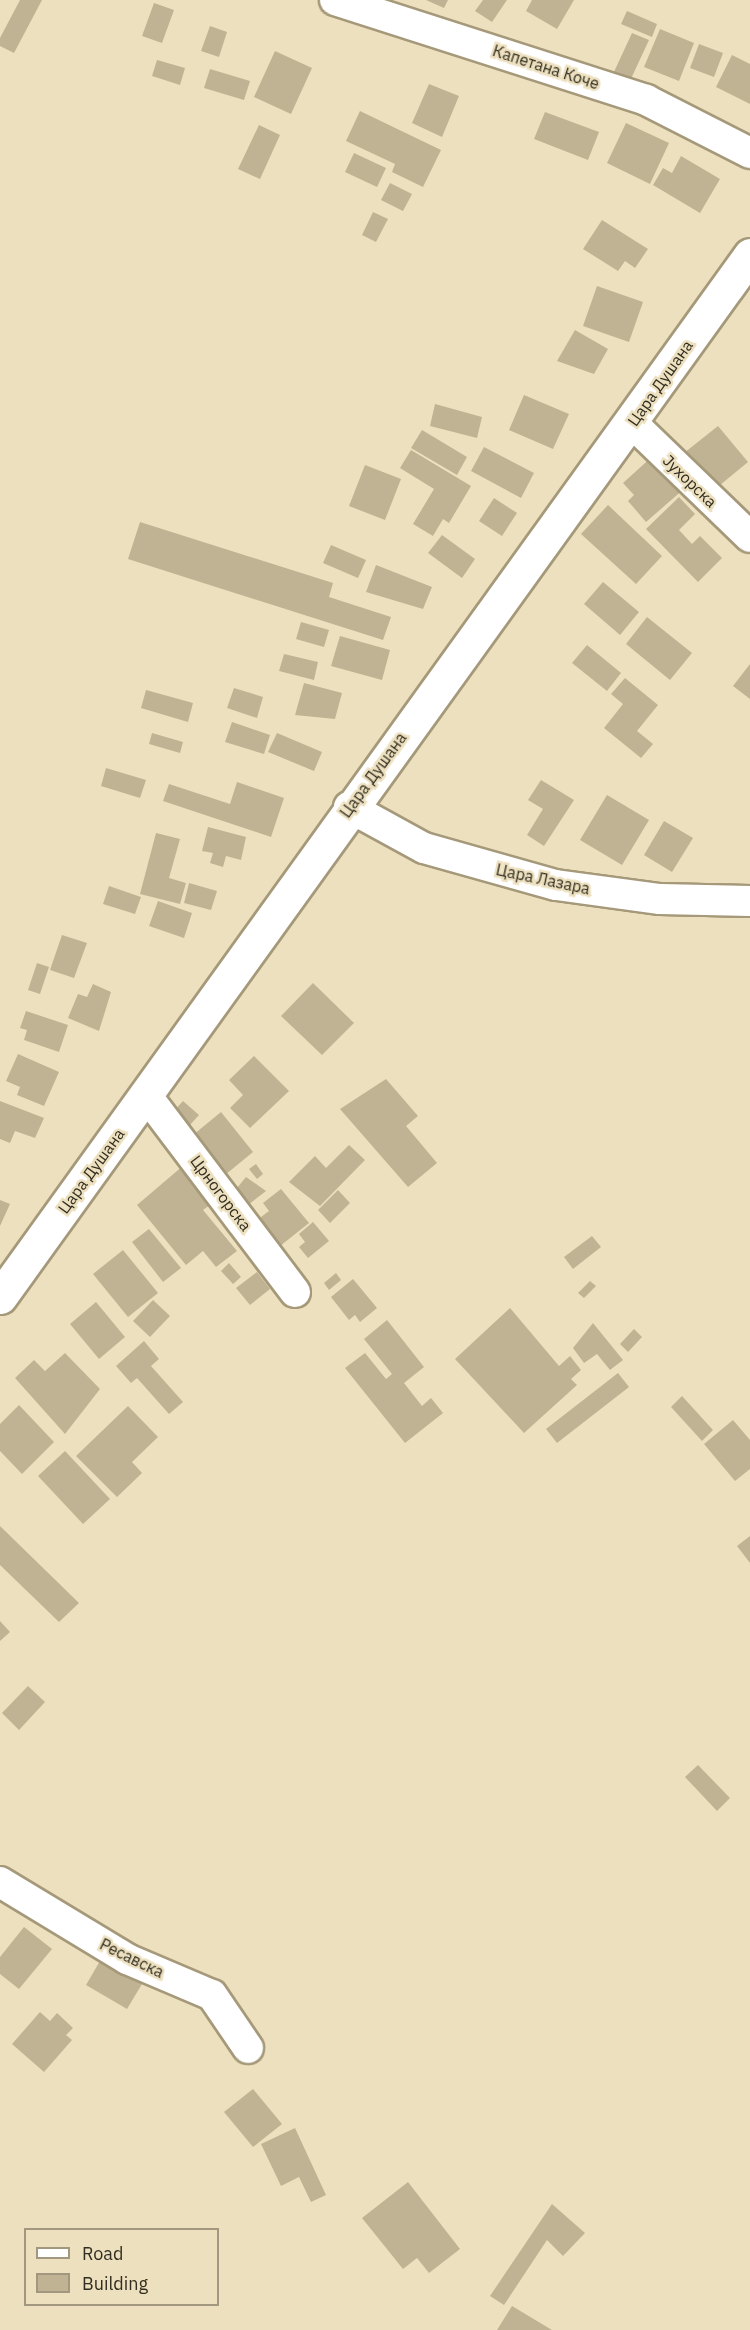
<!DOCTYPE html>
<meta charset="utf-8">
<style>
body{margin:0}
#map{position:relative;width:750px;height:2330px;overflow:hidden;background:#ede0bf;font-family:"IBM Plex Sans",sans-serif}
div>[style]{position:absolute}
.building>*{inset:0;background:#bfb393}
.roads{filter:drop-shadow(2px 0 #a5997a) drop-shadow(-2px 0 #a5997a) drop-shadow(0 2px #a5997a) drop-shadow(0 -2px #a5997a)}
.street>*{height:30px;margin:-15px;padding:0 15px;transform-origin:15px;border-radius:15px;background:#fff}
.secondary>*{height:33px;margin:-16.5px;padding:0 16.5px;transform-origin:16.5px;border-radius:16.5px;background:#fff}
span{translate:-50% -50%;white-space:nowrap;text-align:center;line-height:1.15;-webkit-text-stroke:5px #ede0bf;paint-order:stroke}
.street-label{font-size:16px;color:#312d20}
.legend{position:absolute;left:24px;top:2228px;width:195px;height:78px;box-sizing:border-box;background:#ede0bf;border:2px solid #a2987f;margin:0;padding:8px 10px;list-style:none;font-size:18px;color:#312d20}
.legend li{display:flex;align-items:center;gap:12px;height:30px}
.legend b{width:30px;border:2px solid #a2987f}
</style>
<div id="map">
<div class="building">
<div style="clip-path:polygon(20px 0,42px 0,14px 53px,0 46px,0 38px)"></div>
<div style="clip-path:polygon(426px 0,448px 0,444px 8px)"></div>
<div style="clip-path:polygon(483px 0,507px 0,492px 22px,475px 11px)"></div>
<div style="clip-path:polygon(532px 0,574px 0,557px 29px,526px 11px)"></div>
<div style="clip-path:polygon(154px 3px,174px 10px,162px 43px,142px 36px)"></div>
<div style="clip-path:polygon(627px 11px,657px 24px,652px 37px,621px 24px)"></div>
<div style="clip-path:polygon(210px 26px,227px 32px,219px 57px,201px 51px)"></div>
<div style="clip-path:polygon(660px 29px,694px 43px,679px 81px,644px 67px)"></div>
<div style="clip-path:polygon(632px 33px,649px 40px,630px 81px,613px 74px)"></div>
<div style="clip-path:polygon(699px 44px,723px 53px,714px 77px,690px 68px)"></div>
<div style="clip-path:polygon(275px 51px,312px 68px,291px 114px,254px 97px)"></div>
<div style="clip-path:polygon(732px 55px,750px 64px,750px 104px,716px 87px)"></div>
<div style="clip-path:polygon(157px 60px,185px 68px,180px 85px,152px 76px)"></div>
<div style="clip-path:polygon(210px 69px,250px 81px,244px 100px,204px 88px)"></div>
<div style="clip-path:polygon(429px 84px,459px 96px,442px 137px,412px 123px)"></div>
<div style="clip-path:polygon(360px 111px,441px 150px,423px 187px,392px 172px,395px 164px,346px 141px)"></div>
<div style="clip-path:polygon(545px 112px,599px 132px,588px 160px,534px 139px)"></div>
<div style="clip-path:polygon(626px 123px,669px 143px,650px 184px,607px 163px)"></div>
<div style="clip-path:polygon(259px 125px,280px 135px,260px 179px,238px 169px)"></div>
<div style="clip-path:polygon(354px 153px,386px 168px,377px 187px,345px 172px)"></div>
<div style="clip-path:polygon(681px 156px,720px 179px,700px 213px,653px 185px,663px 168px,672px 173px)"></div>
<div style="clip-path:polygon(390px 183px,412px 194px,403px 211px,381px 200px)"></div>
<div style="clip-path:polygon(373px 212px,388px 219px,376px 242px,362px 235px)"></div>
<div style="clip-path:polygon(602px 220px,648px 249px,635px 268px,625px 261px,618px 271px,583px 249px)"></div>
<div style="clip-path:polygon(597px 286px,643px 302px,629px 342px,583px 326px)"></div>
<div style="clip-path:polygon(575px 330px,608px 349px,594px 374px,557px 361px)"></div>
<div style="clip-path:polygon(524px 395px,569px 414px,553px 449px,509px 430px)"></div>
<div style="clip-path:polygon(435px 404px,482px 417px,477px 438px,430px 426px)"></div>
<div style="clip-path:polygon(718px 426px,748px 462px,714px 490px,684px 453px)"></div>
<div style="clip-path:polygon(422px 430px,467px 457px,457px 475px,411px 448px)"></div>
<div style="clip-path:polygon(484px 447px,534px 473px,521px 498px,471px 471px)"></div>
<div style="clip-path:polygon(411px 450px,471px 486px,449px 523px,443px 519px,433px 536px,413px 524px,434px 489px,400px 468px)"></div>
<div style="clip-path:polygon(655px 454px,685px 488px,646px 522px,628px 501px,634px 495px,623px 483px)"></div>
<div style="clip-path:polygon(365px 465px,401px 479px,385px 520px,349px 506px)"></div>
<div style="clip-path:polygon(679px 497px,695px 514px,679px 530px,692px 544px,700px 536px,722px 558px,698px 582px,646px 529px)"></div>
<div style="clip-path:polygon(494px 498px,517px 513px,502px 536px,479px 521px)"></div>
<div style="clip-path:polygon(608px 505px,662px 556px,636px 584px,581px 534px)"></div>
<div style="clip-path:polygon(140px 522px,333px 583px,329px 597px,391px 617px,383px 640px,128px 559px)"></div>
<div style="clip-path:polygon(442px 535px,475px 559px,462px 578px,428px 553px)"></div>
<div style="clip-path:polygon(331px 545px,366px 560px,358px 578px,323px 563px)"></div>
<div style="clip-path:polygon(376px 565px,432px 587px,423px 609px,366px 592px)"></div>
<div style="clip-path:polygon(603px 582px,639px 612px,620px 635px,584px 604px)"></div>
<div style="clip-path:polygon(647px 617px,692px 653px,670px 680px,626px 644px)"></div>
<div style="clip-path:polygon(301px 622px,329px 630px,324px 647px,296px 639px)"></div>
<div style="clip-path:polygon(340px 636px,390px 650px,382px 680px,331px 666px)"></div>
<div style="clip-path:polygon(587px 645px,621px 673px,607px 691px,572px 663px)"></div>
<div style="clip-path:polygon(284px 654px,318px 662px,314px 680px,279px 671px)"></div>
<div style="clip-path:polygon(750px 664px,750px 699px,733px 686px)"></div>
<div style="clip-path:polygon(625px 678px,658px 705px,637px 731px,653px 744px,641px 758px,604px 728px,623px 704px,611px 694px)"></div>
<div style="clip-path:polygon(304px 683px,342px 693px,335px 719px,295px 715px)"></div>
<div style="clip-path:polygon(234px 688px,263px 697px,257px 718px,227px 708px)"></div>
<div style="clip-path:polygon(146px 690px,193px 703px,188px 722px,141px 708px)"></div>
<div style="clip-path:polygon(232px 722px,270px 735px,264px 754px,225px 742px)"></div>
<div style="clip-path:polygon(152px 733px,183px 742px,180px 753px,149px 744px)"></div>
<div style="clip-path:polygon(277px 733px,322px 752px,314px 771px,268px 752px)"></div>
<div style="clip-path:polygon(106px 768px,146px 780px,140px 798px,101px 786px)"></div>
<div style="clip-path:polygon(541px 780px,574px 800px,544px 846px,527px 835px,543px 809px,528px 800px)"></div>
<div style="clip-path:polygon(237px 782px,284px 798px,271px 837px,163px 801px,169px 784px,230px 804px)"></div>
<div style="clip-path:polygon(607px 795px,649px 820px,622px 865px,580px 840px)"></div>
<div style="clip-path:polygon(664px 821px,693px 838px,672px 872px,644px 855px)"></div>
<div style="clip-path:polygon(208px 827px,246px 837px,241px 860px,226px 856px,223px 867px,210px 863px,213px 853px,202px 851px)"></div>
<div style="clip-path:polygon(156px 833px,180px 839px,169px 878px,186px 883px,180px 904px,140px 894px)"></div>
<div style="clip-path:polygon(189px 883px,217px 891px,211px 910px,184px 903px)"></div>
<div style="clip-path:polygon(109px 886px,141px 897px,135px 914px,103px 904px)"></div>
<div style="clip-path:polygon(158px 901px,192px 913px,184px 938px,149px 926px)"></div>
<div style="clip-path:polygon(62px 935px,87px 943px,74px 978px,50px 970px)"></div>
<div style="clip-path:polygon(37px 963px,49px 967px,40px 994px,28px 990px)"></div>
<div style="clip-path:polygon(313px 983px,354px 1023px,322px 1055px,281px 1016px)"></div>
<div style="clip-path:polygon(93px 984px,111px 992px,99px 1031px,68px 1018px,78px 994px,87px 997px)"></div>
<div style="clip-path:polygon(26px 1011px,68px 1025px,59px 1052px,24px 1040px,27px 1030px,20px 1028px)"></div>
<div style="clip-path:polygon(18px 1054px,59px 1072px,44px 1106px,17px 1095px,20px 1087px,6px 1081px)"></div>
<div style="clip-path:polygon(254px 1056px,289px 1091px,250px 1128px,230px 1108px,243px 1095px,229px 1080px)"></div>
<div style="clip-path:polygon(386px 1079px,418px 1116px,406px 1126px,437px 1163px,408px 1187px,340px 1109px)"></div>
<div style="clip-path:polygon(0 1101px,44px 1118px,35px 1138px,15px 1131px,10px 1143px,0 1139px)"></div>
<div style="clip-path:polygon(183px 1101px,199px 1115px,188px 1127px,173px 1112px)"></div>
<div style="clip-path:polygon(221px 1112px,253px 1152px,225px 1175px,193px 1135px)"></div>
<div style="clip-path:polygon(349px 1145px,365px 1160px,320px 1206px,289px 1182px,315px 1156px,326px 1168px)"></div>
<div style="clip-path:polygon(256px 1164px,263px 1174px,257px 1179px,249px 1169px)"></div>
<div style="clip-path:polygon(184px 1165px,214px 1202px,203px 1210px,237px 1251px,216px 1267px,203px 1251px,186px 1265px,137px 1205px)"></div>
<div style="clip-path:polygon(246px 1177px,266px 1191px,239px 1212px,228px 1199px)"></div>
<div style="clip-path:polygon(281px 1189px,309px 1223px,270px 1254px,257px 1220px,269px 1211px,263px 1203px)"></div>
<div style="clip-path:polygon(338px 1190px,350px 1203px,330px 1223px,318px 1210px)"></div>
<div style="clip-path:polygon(0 1200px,10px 1204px,0 1226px)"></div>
<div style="clip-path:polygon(313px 1222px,329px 1241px,308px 1258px,299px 1247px,305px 1242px,299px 1234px)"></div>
<div style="clip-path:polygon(149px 1229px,181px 1268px,163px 1282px,132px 1242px)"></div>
<div style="clip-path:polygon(592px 1236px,601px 1247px,573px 1269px,564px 1257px)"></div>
<div style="clip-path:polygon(123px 1250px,158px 1293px,128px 1317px,93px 1274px)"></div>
<div style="clip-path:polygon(229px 1263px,241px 1277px,233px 1284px,221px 1271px)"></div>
<div style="clip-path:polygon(257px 1272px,270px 1289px,250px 1305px,236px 1288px)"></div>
<div style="clip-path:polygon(336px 1273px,341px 1280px,329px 1290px,324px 1283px)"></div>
<div style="clip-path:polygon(353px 1279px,377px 1308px,360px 1322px,355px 1315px,349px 1320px,331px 1297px)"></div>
<div style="clip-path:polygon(590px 1281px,596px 1286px,584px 1298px,578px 1293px)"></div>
<div style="clip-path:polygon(153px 1300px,170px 1316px,150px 1337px,133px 1321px)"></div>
<div style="clip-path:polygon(96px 1302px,125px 1337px,99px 1359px,70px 1324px)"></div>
<div style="clip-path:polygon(510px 1308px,559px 1366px,570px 1356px,581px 1370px,571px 1379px,577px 1385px,524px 1433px,455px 1359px)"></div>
<div style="clip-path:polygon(387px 1320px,424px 1367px,404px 1383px,422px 1406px,431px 1398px,443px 1413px,405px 1443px,345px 1368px,365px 1353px,386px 1379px,392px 1374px,364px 1339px)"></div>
<div style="clip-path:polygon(593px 1323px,623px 1360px,610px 1370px,597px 1354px,584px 1363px,573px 1348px)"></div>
<div style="clip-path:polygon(634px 1329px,642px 1337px,628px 1352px,620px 1344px)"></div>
<div style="clip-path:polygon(144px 1341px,159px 1359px,151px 1366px,183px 1402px,169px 1414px,137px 1378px,131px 1383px,116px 1366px)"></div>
<div style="clip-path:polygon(65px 1353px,100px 1389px,65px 1434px,15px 1378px,34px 1360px,45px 1371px)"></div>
<div style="clip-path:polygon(618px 1373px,629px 1387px,557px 1443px,546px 1429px)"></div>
<div style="clip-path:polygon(682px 1396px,713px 1430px,702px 1441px,671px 1407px)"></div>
<div style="clip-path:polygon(19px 1405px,54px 1442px,22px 1474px,0 1451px,0 1424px)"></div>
<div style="clip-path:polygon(128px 1406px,158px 1437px,132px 1462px,142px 1473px,117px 1497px,76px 1456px)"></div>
<div style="clip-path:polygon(733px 1420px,750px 1440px,750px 1469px,735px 1481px,704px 1444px)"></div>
<div style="clip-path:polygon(65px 1451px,110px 1499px,83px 1524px,38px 1476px)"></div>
<div style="clip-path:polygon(0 1526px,79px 1603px,59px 1622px,0 1565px)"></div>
<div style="clip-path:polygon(750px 1536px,750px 1563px,737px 1546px)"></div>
<div style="clip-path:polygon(0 1621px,10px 1632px,0 1641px)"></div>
<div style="clip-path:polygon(28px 1686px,45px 1702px,19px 1730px,2px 1713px)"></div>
<div style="clip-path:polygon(698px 1765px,730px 1798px,717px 1811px,685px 1777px)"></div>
<div style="clip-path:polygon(24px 1927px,52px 1949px,19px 1989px,0 1974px,0 1957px)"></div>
<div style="clip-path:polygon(100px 1961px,145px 1979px,127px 2009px,86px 1985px)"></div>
<div style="clip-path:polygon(40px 2012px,50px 2021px,57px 2013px,73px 2028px,66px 2035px,72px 2040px,44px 2072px,12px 2044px)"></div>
<div style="clip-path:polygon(253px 2089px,282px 2124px,253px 2147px,224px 2112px)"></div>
<div style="clip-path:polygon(295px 2128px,326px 2195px,311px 2202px,299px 2177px,281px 2186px,261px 2144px)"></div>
<div style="clip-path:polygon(408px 2182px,460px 2249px,429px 2273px,417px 2258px,403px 2269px,362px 2218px)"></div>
<div style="clip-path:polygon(552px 2204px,585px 2233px,563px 2256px,547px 2240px,504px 2305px,490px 2296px)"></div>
<div style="clip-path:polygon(512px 2306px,552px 2330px,497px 2330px)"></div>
</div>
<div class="roads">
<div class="street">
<div style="left:335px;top:0;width:327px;rotate:17.8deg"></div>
<div style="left:646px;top:100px;width:117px;rotate:27deg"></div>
<div style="left:632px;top:423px;width:164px;rotate:44deg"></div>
<div style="left:349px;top:807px;width:85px;rotate:28.7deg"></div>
<div style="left:424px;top:848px;width:137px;rotate:15.7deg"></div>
<div style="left:556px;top:885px;width:105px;rotate:7.7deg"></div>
<div style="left:660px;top:899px;width:90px;rotate:1.3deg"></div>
<div style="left:146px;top:1095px;width:247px;rotate:52.9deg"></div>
<div style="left:0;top:1882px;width:149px;rotate:31.2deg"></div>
<div style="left:127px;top:1959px;width:92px;rotate:23deg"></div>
<div style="left:212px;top:1995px;width:64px;rotate:55.8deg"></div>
</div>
<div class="secondary">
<div style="left:0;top:1297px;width:1284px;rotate:-54.25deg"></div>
</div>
</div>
<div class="street-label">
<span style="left:546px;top:67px;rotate:18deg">Капетана Коче</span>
<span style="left:660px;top:383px;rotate:-55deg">Цара Душана</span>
<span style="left:690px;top:481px;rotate:44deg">Јухорска</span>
<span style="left:373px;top:775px;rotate:-54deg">Цара Душана</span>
<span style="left:543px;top:879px;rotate:12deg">Цара Лазара</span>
<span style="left:91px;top:1171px;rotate:-54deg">Цара Душана</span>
<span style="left:221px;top:1193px;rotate:53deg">Црногорска</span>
<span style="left:132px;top:1958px;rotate:26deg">Ресавска</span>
</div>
<ul class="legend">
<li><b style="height:8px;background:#fff"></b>Road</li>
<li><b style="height:16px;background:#bfb393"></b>Building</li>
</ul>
</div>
